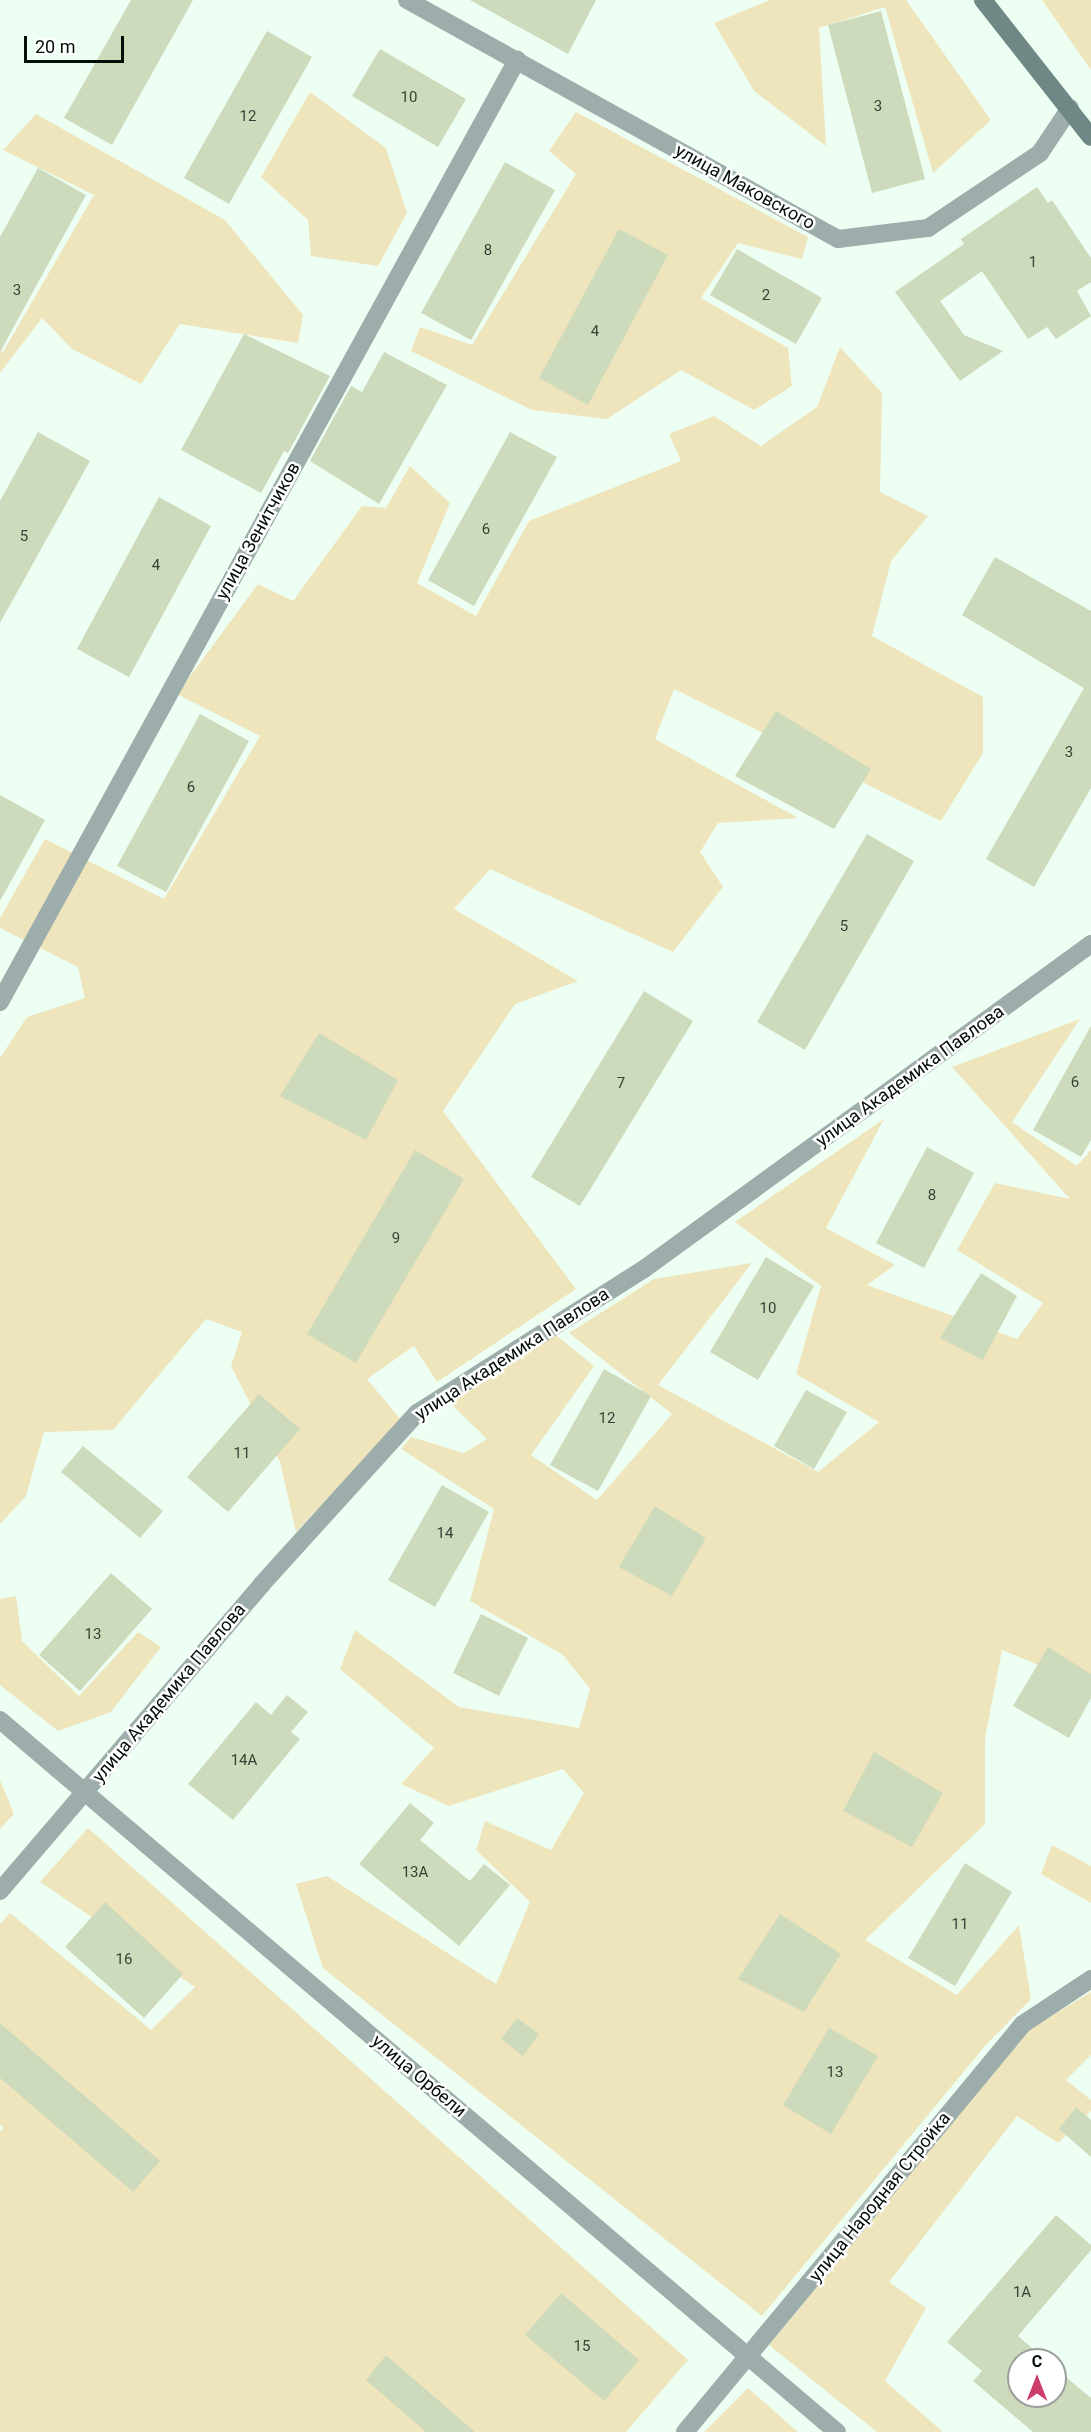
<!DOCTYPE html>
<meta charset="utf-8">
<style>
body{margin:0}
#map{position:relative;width:1091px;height:2432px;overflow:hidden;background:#ecfff2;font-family:Roboto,sans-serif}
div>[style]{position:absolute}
.green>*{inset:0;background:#efe5bc}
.building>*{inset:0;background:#cddabc}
.minor>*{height:18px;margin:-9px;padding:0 9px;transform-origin:9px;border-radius:9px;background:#9cadab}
.secondary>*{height:18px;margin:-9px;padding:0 9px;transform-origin:9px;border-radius:9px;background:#6f8885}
span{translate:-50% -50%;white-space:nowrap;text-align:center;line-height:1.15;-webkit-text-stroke:5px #fff;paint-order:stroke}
.number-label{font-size:15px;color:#364135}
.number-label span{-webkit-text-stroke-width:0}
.street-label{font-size:18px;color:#040e08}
.north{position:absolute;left:1007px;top:2348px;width:60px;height:60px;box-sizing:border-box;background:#fff;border:2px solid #9b9f9c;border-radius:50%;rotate:0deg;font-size:16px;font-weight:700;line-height:24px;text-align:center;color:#040e08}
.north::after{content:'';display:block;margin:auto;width:21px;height:27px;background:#cc3e6a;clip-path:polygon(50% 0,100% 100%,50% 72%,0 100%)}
.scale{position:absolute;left:24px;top:36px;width:100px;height:27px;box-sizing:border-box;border:3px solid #040e08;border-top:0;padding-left:8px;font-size:18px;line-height:21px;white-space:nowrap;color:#040e08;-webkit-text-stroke:4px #fff;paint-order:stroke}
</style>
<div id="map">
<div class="green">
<div style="clip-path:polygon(770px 0,906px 0,991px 120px,933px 173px,885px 7px,819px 28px,826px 146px,754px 91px,714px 23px)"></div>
<div style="clip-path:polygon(1042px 0,1091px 0,1091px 70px)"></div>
<div style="clip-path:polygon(310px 92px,386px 148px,407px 213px,378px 266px,311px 256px,308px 220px,261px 177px)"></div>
<div style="clip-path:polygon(576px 112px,808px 237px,802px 259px,738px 243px,701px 298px,788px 348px,792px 386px,754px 410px,681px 370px,607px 419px,532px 410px,411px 351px,420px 327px,472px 345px,576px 174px,549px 151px)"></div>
<div style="clip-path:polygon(36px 114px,225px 220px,303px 315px,298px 343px,180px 324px,141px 384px,72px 349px,42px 318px,0 373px,0 350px,3px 352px,94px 195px,3px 150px)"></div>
<div style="clip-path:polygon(840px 347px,882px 393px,880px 492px,928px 516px,891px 561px,872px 636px,983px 697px,983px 753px,941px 821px,674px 689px,655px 739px,798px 818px,718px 823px,700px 852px,723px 887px,673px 952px,490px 869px,454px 909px,578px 981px,515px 1004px,443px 1111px,576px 1289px,437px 1382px,414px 1346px,367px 1379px,401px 1420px,296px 1532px,280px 1462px,231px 1366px,242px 1332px,206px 1319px,113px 1430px,44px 1432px,26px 1496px,0 1524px,0 1058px,27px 1017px,85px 998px,78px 967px,0 928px,0 918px,45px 839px,164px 899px,260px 736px,177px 694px,258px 584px,293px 601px,362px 506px,386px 508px,410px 466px,450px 503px,417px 583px,476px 616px,529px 521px,681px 461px,669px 434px,714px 416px,761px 446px,817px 407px)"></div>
<div style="clip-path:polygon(1080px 1019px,1012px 1122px,1077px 1166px,1091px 1150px,1091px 1686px,1002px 1650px,985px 1738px,985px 1824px,865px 1940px,957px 1995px,1019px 1925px,1031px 1999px,985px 2046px,762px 2316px,323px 1968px,296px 1884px,327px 1876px,496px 1984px,530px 1902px,476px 1850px,485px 1821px,551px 1850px,584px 1793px,563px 1769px,449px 1806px,401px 1784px,434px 1748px,340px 1669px,355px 1630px,459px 1707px,579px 1728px,590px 1689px,563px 1655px,470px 1601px,494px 1509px,401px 1449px,411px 1437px,464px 1453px,487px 1439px,448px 1401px,556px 1335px,594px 1366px,531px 1455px,597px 1500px,672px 1414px,569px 1333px,654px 1279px,752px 1263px,658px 1385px,818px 1472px,879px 1422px,796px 1374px,821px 1286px,735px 1222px,884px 1119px,826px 1228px,895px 1265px,867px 1285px,1017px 1339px,1043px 1303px,957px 1250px,995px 1183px,1070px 1199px,952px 1067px)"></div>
<div style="clip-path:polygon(16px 1596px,22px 1641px,79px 1696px,138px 1632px,161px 1647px,111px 1712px,58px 1731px,0 1685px,0 1599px)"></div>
<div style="clip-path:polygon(0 1780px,14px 1814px,0 1829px)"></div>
<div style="clip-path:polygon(88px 1828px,688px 2360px,626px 2432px,0 2432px,0 2132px,3px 2128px,0 2124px,0 1924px,10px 1913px,151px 2030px,195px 1987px,40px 1882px)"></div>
<div style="clip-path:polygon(1052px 1845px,1091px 1866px,1091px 1903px,1041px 1874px)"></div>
<div style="clip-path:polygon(1091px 1992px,1091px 2055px,1066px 2080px,1091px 2100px,1091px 2111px,1058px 2143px,1017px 2116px,889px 2282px,926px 2308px,885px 2381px,943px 2432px,877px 2432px,769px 2345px,1030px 2029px)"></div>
<div style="clip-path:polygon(748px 2388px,798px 2432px,704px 2432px)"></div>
</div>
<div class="building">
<div style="clip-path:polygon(131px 0,193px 0,112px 145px,64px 118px)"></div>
<div style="clip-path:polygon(470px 0,596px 0,568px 54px)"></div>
<div style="clip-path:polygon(881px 11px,925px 179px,872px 193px,828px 25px)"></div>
<div style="clip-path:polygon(267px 31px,312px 57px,229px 204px,184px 178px)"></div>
<div style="clip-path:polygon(380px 49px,466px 99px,438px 147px,352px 96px)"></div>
<div style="clip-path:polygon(505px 162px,555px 190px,471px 340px,421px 313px)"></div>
<div style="clip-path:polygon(38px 168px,86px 195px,0 352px,0 237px)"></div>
<div style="clip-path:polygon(1037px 187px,1048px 203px,1052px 200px,1091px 258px,1091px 282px,1077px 291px,1091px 316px,1056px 339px,1047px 327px,1028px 339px,982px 271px,940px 301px,964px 335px,1003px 351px,960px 381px,895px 292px,964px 244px,961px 239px)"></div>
<div style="clip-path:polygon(619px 229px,668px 255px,588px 405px,539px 378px)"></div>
<div style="clip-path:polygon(737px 249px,822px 298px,796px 344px,710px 295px)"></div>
<div style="clip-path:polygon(244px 334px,330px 376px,288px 453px,284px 451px,261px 493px,181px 450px)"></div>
<div style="clip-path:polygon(384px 352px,447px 385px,379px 504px,310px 461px,351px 386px,362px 392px)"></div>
<div style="clip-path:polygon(38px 432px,90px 461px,0 623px,0 501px)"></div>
<div style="clip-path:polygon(510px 432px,557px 457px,474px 606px,428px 580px)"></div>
<div style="clip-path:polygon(159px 497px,211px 526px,129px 677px,77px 649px)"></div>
<div style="clip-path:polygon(995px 557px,1091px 611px,1091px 788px,1034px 887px,986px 859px,1084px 688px,962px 615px)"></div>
<div style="clip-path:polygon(776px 711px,871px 769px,834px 829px,735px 776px)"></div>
<div style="clip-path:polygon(200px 714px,249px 741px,166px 892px,117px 866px)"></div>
<div style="clip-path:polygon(0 795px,45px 820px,0 901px)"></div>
<div style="clip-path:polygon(867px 834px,914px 861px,805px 1050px,757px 1022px)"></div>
<div style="clip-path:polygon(644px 991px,693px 1021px,580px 1206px,531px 1177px)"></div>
<div style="clip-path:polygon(1091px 1026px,1091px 1140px,1081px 1157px,1033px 1130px)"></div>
<div style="clip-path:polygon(319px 1033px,398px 1080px,366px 1140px,280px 1096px)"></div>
<div style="clip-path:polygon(927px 1147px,974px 1173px,924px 1268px,876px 1243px)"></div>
<div style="clip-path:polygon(415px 1150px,464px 1179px,356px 1363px,307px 1334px)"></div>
<div style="clip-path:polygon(766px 1257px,814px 1286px,758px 1380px,710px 1352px)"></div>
<div style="clip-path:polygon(981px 1273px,1017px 1296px,983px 1360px,940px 1338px)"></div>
<div style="clip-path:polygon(604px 1369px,651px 1396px,598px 1491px,550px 1465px)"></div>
<div style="clip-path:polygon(806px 1390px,847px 1412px,814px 1469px,774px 1446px)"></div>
<div style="clip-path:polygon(259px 1394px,300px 1429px,228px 1512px,187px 1477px)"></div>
<div style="clip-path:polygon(83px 1446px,163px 1511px,140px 1538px,61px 1472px)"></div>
<div style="clip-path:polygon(442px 1485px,489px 1512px,435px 1607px,388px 1580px)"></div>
<div style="clip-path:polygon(655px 1506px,706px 1538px,672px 1596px,619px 1567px)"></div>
<div style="clip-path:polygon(111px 1573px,152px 1609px,80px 1691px,39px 1655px)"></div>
<div style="clip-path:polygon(481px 1614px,528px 1638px,499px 1696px,453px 1673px)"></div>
<div style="clip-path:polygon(1048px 1647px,1091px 1674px,1091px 1698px,1069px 1738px,1013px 1706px)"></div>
<div style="clip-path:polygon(287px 1695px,308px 1712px,291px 1732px,300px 1739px,233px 1820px,188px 1784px,256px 1702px,271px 1715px)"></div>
<div style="clip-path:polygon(874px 1752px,943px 1793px,912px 1847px,843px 1811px)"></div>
<div style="clip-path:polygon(410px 1803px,434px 1823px,420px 1840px,470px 1881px,484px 1864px,510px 1885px,459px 1946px,359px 1864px)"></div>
<div style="clip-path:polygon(965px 1863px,1012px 1892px,955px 1986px,908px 1958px)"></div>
<div style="clip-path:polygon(105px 1902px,183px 1974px,144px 2018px,65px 1947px)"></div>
<div style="clip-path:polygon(780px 1914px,841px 1954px,804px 2012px,738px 1979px)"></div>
<div style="clip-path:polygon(517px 2018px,539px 2034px,523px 2056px,501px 2039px)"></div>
<div style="clip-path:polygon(0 2023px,160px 2161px,133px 2192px,0 2078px)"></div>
<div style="clip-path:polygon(829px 2028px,878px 2056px,831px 2134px,783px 2105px)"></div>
<div style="clip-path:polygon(1076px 2107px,1091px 2120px,1091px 2157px,1059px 2129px)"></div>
<div style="clip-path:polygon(1056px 2215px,1091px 2245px,1091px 2250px,1018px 2336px,1046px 2360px,1019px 2360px,1019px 2396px,1055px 2396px,1055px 2368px,1091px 2398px,1091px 2432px,1033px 2432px,973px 2381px,982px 2371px,947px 2342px)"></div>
<div style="clip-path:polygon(561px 2293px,639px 2360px,604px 2401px,525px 2335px)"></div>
<div style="clip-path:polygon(386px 2355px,475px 2432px,426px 2432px,366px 2380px)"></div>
</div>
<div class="minor">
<div style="left:407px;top:0;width:493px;rotate:29deg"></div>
<div style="left:838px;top:239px;width:91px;rotate:-7deg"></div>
<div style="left:928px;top:228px;width:135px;rotate:-33.8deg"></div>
<div style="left:1040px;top:153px;width:54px;rotate:-56.3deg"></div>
<div style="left:0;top:1002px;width:1075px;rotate:-61.24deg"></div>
<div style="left:0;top:1720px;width:1099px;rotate:40.39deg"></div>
<div style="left:0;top:1891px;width:404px;rotate:-49.5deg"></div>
<div style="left:262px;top:1584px;width:231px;rotate:-47.8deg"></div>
<div style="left:417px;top:1413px;width:269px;rotate:-32.4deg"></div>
<div style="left:644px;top:1269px;width:553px;rotate:-36.02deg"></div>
<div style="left:685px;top:2432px;width:530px;rotate:-50.36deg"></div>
<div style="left:1023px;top:2024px;width:82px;rotate:-33.5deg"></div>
</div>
<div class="secondary">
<div style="left:983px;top:0;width:174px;rotate:51.8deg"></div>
</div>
<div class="number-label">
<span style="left:409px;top:98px">10</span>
<span style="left:878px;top:107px">3</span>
<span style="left:248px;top:117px">12</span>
<span style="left:488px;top:251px">8</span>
<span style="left:1033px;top:263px">1</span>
<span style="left:17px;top:291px">3</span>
<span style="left:766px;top:296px">2</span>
<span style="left:595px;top:332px">4</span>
<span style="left:486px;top:530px">6</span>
<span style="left:24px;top:537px">5</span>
<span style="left:156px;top:566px">4</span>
<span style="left:1069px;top:753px">3</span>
<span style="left:191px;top:788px">6</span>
<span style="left:844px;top:927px">5</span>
<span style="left:1075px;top:1083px">6</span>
<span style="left:621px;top:1084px">7</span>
<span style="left:932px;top:1196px">8</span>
<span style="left:396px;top:1239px">9</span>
<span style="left:768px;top:1309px">10</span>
<span style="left:607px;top:1419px">12</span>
<span style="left:242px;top:1454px">11</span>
<span style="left:445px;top:1534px">14</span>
<span style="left:93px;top:1635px">13</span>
<span style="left:244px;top:1761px">14А</span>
<span style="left:415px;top:1873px">13А</span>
<span style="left:960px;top:1925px">11</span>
<span style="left:124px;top:1960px">16</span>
<span style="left:835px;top:2073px">13</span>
<span style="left:1022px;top:2293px">1А</span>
<span style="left:582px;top:2347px">15</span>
</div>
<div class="street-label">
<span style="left:745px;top:187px;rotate:29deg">улица Маковского</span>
<span style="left:258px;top:531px;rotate:-61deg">улица Зенитчиков</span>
<span style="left:910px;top:1076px;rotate:-36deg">улица Академика Павлова</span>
<span style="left:512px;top:1354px;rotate:-33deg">улица Академика Павлова</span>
<span style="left:169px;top:1693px;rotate:-50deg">улица Академика Павлова</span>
<span style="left:419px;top:2076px;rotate:40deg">улица Орбели</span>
<span style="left:880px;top:2197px;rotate:-51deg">улица Народная Стройка</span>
</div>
<div class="north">С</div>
<div class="scale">20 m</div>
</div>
